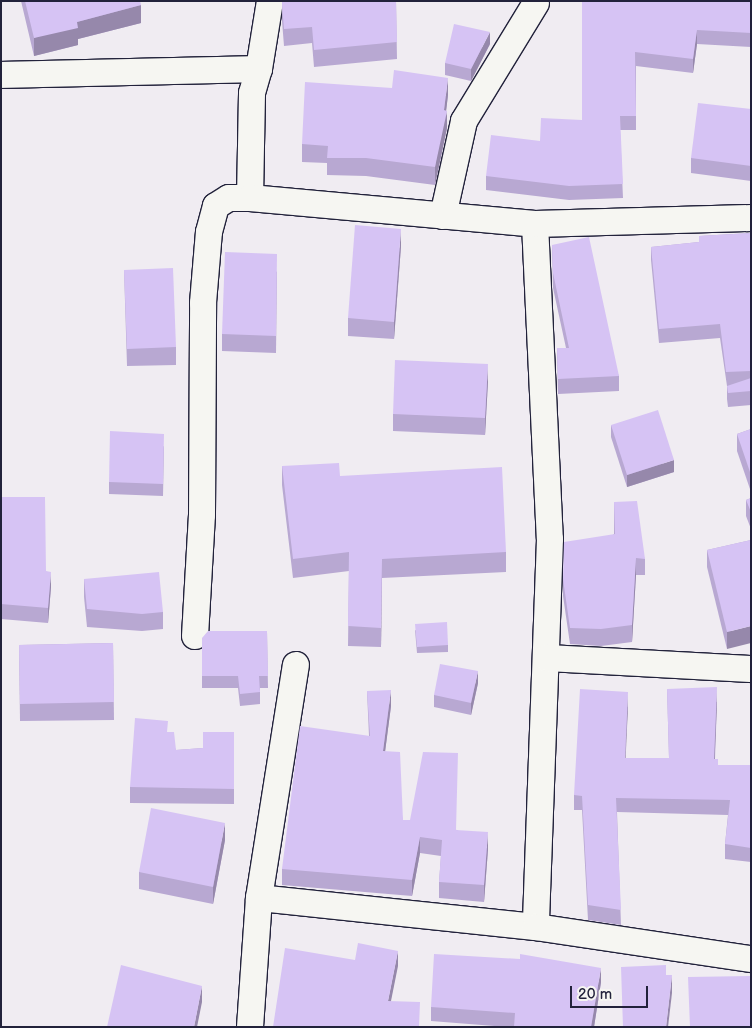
<!DOCTYPE html>
<style>
body{margin:0}
#map{position:relative;width:752px;height:1028px;overflow:hidden;background:#f0ecf2;font-family:"Balsamiq Sans",sans-serif}
div>[style]{position:absolute}
.roads{filter:drop-shadow(1px 0 #22223b) drop-shadow(-1px 0 #22223b) drop-shadow(0 1px #22223b) drop-shadow(0 -1px #22223b)}
.minor>*{height:26px;margin:-13px;padding:0 13px;transform-origin:13px;border-radius:13px;background:#f6f6f2}
.wall>*{inset:0;background:#b8a8d2}
.shaded-wall>*{inset:0;background:#9688ab}
.building>*{inset:0;background:#d6c3f4}
span{translate:-50% -50%;white-space:nowrap;text-align:center;line-height:1.15;-webkit-text-stroke:4px #f6f6f2;paint-order:stroke}
.frame{position:absolute;inset:0;border:2px solid #22223b;pointer-events:none}
.scale{position:absolute;left:570px;top:986px;width:78px;height:22px;box-sizing:border-box;border:2px solid #22223b;border-top:0;padding-left:6px;font-size:15px;line-height:18px;white-space:nowrap;color:#22223b;-webkit-text-stroke:4px #f6f6f2;paint-order:stroke}
</style>
<div id="map">
<div class="roads">
<div class="minor">
<div style="left:1px;top:75px;width:258px;rotate:-1.3deg"></div>
<div style="left:250px;top:198px;width:105px;rotate:-88.9deg"></div>
<div style="left:252px;top:93px;width:25px;rotate:-74deg"></div>
<div style="left:259px;top:69px;width:69px;rotate:-80.8deg"></div>
<div style="left:443px;top:216px;width:97px;rotate:-77.5deg"></div>
<div style="left:464px;top:121px;width:138px;rotate:-58.6deg"></div>
<div style="left:535px;top:224px;width:315px;rotate:87.3deg"></div>
<div style="left:550px;top:539px;width:388px;rotate:92.1deg"></div>
<div style="left:195px;top:636px;width:121px;rotate:-86.7deg"></div>
<div style="left:202px;top:515px;width:212px;rotate:-89.7deg"></div>
<div style="left:203px;top:303px;width:71px;rotate:-85.2deg"></div>
<div style="left:209px;top:232px;width:27px;rotate:-75deg"></div>
<div style="left:216px;top:206px;width:15px;rotate:-32deg"></div>
<div style="left:229px;top:198px;width:21px"></div>
<div style="left:250px;top:198px;width:286px;rotate:5.2deg"></div>
<div style="left:535px;top:224px;width:216px;rotate:-1.6deg"></div>
<div style="left:547px;top:658px;width:204px;rotate:3.1deg"></div>
<div style="left:259px;top:898px;width:279px;rotate:6deg"></div>
<div style="left:536px;top:927px;width:217px;rotate:8.5deg"></div>
<div style="left:250px;top:1027px;width:129px;rotate:-86deg"></div>
<div style="left:259px;top:898px;width:236px;rotate:-81deg"></div>
</div>
</div>
<div class="wall">
<div style="clip-path:polygon(21px 1px,140px 1px,141px 23px,78px 39px,78px 45px,34px 56px)"></div>
<div style="clip-path:polygon(396px 1px,397px 59px,314px 67px,312px 43px,284px 46px,282px 21px,282px 5px)"></div>
<div style="clip-path:polygon(582px 1px,751px 1px,751px 47px,697px 44px,693px 73px,636px 66px,636px 130px,620px 130px,623px 198px,569px 200px,486px 190px,486px 176px,540px 141px,582px 120px)"></div>
<div style="clip-path:polygon(490px 44px,471px 81px,445px 75px,445px 63px)"></div>
<div style="clip-path:polygon(448px 95px,446px 110px,447px 128px,435px 185px,366px 176px,327px 175px,327px 163px,302px 162px,302px 144px)"></div>
<div style="clip-path:polygon(751px 109px,751px 181px,691px 173px,691px 158px)"></div>
<div style="clip-path:polygon(751px 233px,751px 405px,728px 407px,727px 399px,727px 386px,720px 338px,659px 343px,651px 260px,651px 247px,699px 242px,699px 236px)"></div>
<div style="clip-path:polygon(552px 245px,619px 376px,619px 391px,558px 394px,557px 348px,566px 348px,553px 288px)"></div>
<div style="clip-path:polygon(401px 246px,394px 339px,348px 336px,348px 318px)"></div>
<div style="clip-path:polygon(124px 270px,176px 347px,176px 365px,127px 366px)"></div>
<div style="clip-path:polygon(277px 271px,276px 353px,222px 351px,222px 334px)"></div>
<div style="clip-path:polygon(488px 381px,485px 435px,393px 431px,393px 414px)"></div>
<div style="clip-path:polygon(611px 425px,674px 472px,627px 487px,611px 437px)"></div>
<div style="clip-path:polygon(751px 429px,751px 492px,737px 451px,737px 434px)"></div>
<div style="clip-path:polygon(164px 446px,163px 496px,109px 494px,109px 482px)"></div>
<div style="clip-path:polygon(282px 466px,340px 476px,506px 552px,506px 572px,382px 578px,381px 647px,348px 646px,349px 571px,293px 578px,282px 485px)"></div>
<div style="clip-path:polygon(1px 497px,46px 571px,51px 587px,48px 623px,1px 619px)"></div>
<div style="clip-path:polygon(751px 498px,751px 529px,746px 516px,746px 500px)"></div>
<div style="clip-path:polygon(614px 502px,645px 559px,645px 575px,636px 575px,632px 642px,601px 646px,570px 644px,563px 596px,563px 579px,614px 534px)"></div>
<div style="clip-path:polygon(751px 540px,727px 649px,707px 567px,707px 550px)"></div>
<div style="clip-path:polygon(84px 579px,163px 612px,163px 629px,142px 631px,87px 627px,84px 597px)"></div>
<div style="clip-path:polygon(415px 630px,448px 645px,448px 652px,417px 653px)"></div>
<div style="clip-path:polygon(267px 631px,268px 688px,260px 688px,260px 704px,240px 706px,238px 688px,202px 688px,202px 638px)"></div>
<div style="clip-path:polygon(113px 643px,114px 720px,20px 721px,19px 645px)"></div>
<div style="clip-path:polygon(478px 683px,471px 715px,434px 707px,434px 695px)"></div>
<div style="clip-path:polygon(667px 689px,717px 702px,715px 759px,718px 765px,751px 765px,751px 862px,725px 859px,725px 844px,728px 815px,617px 812px,621px 925px,588px 920px,582px 810px,574px 810px,574px 795px,628px 706px,625px 758px,669px 758px)"></div>
<div style="clip-path:polygon(367px 691px,391px 706px,385px 751px,403px 820px,457px 830px,488px 849px,484px 902px,439px 898px,439px 882px,441px 856px,420px 853px,412px 896px,282px 885px,282px 869px,369px 736px)"></div>
<div style="clip-path:polygon(168px 732px,176px 750px,203px 748px,234px 732px,234px 804px,130px 803px,130px 787px)"></div>
<div style="clip-path:polygon(225px 840px,213px 904px,139px 889px,139px 872px)"></div>
<div style="clip-path:polygon(601px 982px,594px 1027px,507px 1027px,431px 1021px,431px 1007px)"></div>
</div>
<div class="shaded-wall">
<div style="clip-path:polygon(141px 5px,141px 23px,78px 39px,78px 45px,34px 56px,34px 38px,77px 22px)"></div>
<div style="clip-path:polygon(697px 30px,697px 44px,693px 73px,693px 59px)"></div>
<div style="clip-path:polygon(490px 32px,490px 44px,471px 81px,471px 69px)"></div>
<div style="clip-path:polygon(448px 78px,448px 95px,445px 121px,447px 111px,447px 128px,435px 185px,435px 167px,444px 110px)"></div>
<div style="clip-path:polygon(401px 229px,401px 246px,394px 339px,394px 322px)"></div>
<div style="clip-path:polygon(488px 364px,488px 381px,485px 435px,485px 418px)"></div>
<div style="clip-path:polygon(674px 460px,674px 472px,627px 487px,627px 475px)"></div>
<div style="clip-path:polygon(636px 558px,636px 575px,632px 642px,632px 625px)"></div>
<div style="clip-path:polygon(382px 559px,382px 578px,381px 647px,381px 628px)"></div>
<div style="clip-path:polygon(51px 572px,51px 587px,48px 623px,48px 608px)"></div>
<div style="clip-path:polygon(751px 626px,751px 643px,727px 649px,727px 632px)"></div>
<div style="clip-path:polygon(478px 671px,478px 683px,471px 715px,471px 703px)"></div>
<div style="clip-path:polygon(717px 687px,717px 702px,714px 773px,714px 759px)"></div>
<div style="clip-path:polygon(391px 690px,391px 706px,383px 768px,383px 751px)"></div>
<div style="clip-path:polygon(628px 692px,628px 706px,625px 772px,625px 758px)"></div>
<div style="clip-path:polygon(225px 823px,225px 840px,213px 904px,213px 887px)"></div>
<div style="clip-path:polygon(488px 832px,488px 849px,484px 902px,484px 885px)"></div>
<div style="clip-path:polygon(420px 837px,420px 853px,412px 896px,412px 880px)"></div>
<div style="clip-path:polygon(398px 951px,398px 966px,388px 1016px,388px 1001px)"></div>
<div style="clip-path:polygon(601px 968px,601px 982px,594px 1027px,591px 1027px)"></div>
<div style="clip-path:polygon(672px 975px,672px 993px,668px 1027px,666px 1027px)"></div>
<div style="clip-path:polygon(202px 986px,202px 1002px,197px 1027px,194px 1027px)"></div>
</div>
<div class="building">
<div style="clip-path:polygon(25px 1px,140px 1px,141px 5px,77px 22px,78px 28px,34px 38px)"></div>
<div style="clip-path:polygon(282px 1px,396px 1px,397px 42px,314px 50px,312px 27px,284px 29px,282px 5px)"></div>
<div style="clip-path:polygon(582px 1px,751px 1px,751px 33px,697px 30px,693px 59px,635px 52px,636px 116px,620px 116px,623px 184px,569px 186px,486px 176px,491px 135px,540px 141px,541px 118px,582px 120px)"></div>
<div style="clip-path:polygon(454px 24px,490px 32px,471px 69px,445px 63px)"></div>
<div style="clip-path:polygon(394px 70px,448px 78px,444px 110px,447px 111px,435px 167px,366px 158px,327px 158px,328px 146px,302px 144px,305px 82px,392px 88px)"></div>
<div style="clip-path:polygon(698px 103px,751px 109px,751px 166px,691px 158px)"></div>
<div style="clip-path:polygon(355px 225px,401px 229px,394px 322px,348px 318px)"></div>
<div style="clip-path:polygon(751px 233px,751px 371px,726px 372px,720px 324px,659px 329px,651px 247px,699px 242px,699px 236px)"></div>
<div style="clip-path:polygon(589px 237px,619px 376px,558px 379px,557px 348px,569px 348px,553px 273px,552px 245px)"></div>
<div style="clip-path:polygon(225px 252px,277px 254px,276px 336px,222px 334px)"></div>
<div style="clip-path:polygon(173px 268px,176px 347px,127px 349px,124px 270px)"></div>
<div style="clip-path:polygon(395px 360px,488px 364px,485px 418px,393px 414px)"></div>
<div style="clip-path:polygon(751px 378px,751px 391px,728px 393px,727px 386px)"></div>
<div style="clip-path:polygon(658px 410px,674px 460px,627px 475px,611px 425px)"></div>
<div style="clip-path:polygon(751px 429px,751px 475px,737px 434px)"></div>
<div style="clip-path:polygon(110px 431px,164px 434px,163px 484px,109px 482px)"></div>
<div style="clip-path:polygon(339px 463px,340px 476px,502px 467px,506px 552px,382px 559px,381px 628px,348px 626px,349px 552px,293px 559px,282px 466px)"></div>
<div style="clip-path:polygon(1px 497px,45px 497px,46px 571px,51px 572px,48px 608px,1px 604px)"></div>
<div style="clip-path:polygon(751px 498px,751px 512px,746px 500px)"></div>
<div style="clip-path:polygon(637px 501px,645px 559px,636px 558px,632px 625px,601px 629px,570px 628px,563px 579px,564px 542px,615px 534px,614px 502px)"></div>
<div style="clip-path:polygon(751px 540px,751px 626px,727px 632px,707px 550px)"></div>
<div style="clip-path:polygon(159px 572px,163px 612px,142px 614px,87px 609px,84px 579px)"></div>
<div style="clip-path:polygon(447px 622px,448px 645px,417px 647px,415px 624px)"></div>
<div style="clip-path:polygon(208px 631px,267px 631px,268px 676px,259px 676px,260px 692px,240px 694px,238px 676px,202px 676px,202px 638px)"></div>
<div style="clip-path:polygon(113px 643px,114px 702px,20px 704px,19px 645px)"></div>
<div style="clip-path:polygon(440px 664px,478px 671px,471px 703px,434px 695px)"></div>
<div style="clip-path:polygon(717px 687px,714px 759px,718px 759px,718px 765px,751px 765px,751px 848px,725px 844px,730px 800px,616px 798px,621px 910px,588px 905px,582px 796px,574px 795px,580px 689px,628px 692px,625px 758px,669px 758px,667px 689px)"></div>
<div style="clip-path:polygon(391px 690px,383px 751px,400px 752px,403px 820px,410px 820px,423px 752px,458px 753px,456px 830px,488px 832px,484px 885px,439px 882px,442px 840px,420px 837px,412px 880px,282px 869px,300px 726px,370px 736px,367px 691px)"></div>
<div style="clip-path:polygon(135px 718px,168px 721px,167px 732px,174px 732px,176px 750px,203px 748px,203px 732px,234px 732px,234px 789px,130px 787px)"></div>
<div style="clip-path:polygon(151px 808px,225px 823px,213px 887px,139px 872px)"></div>
<div style="clip-path:polygon(358px 943px,398px 951px,388px 1001px,420px 1002px,419px 1027px,273px 1027px,285px 948px,355px 960px)"></div>
<div style="clip-path:polygon(434px 954px,520px 959px,520px 954px,601px 968px,591px 1027px,514px 1027px,515px 1013px,431px 1007px)"></div>
<div style="clip-path:polygon(121px 965px,202px 986px,194px 1027px,107px 1027px)"></div>
<div style="clip-path:polygon(666px 965px,666px 975px,672px 975px,666px 1027px,623px 1027px,621px 967px)"></div>
<div style="clip-path:polygon(751px 976px,751px 1027px,690px 1027px,688px 977px)"></div>
</div>
<div class="frame"></div>
<div class="scale">20 m</div>
</div>
